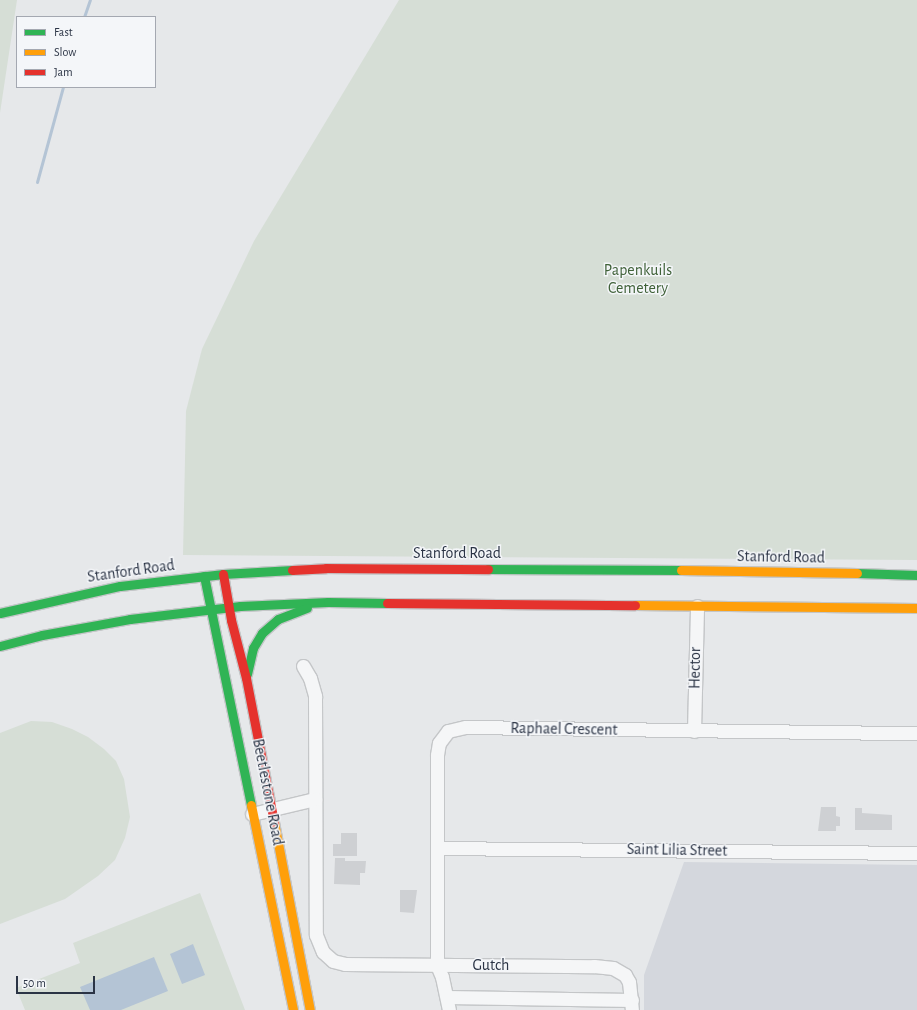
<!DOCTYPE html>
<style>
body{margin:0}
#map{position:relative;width:917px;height:1010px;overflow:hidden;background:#e6e8ea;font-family:"Alegreya Sans",sans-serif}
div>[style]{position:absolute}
.built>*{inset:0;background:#d4d7dd}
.green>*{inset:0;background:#d6ded6}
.water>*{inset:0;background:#b4c4d5}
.stream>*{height:3px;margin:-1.5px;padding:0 1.5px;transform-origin:1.5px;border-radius:1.5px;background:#b4c4d5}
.building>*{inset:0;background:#ced0d3}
.roads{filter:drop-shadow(1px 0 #c4c6c8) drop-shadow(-1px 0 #c4c6c8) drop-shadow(0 1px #c4c6c8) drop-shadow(0 -1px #c4c6c8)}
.street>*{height:13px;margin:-6.5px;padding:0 6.5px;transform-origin:6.5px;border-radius:6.5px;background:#f5f6f7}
.fast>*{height:9px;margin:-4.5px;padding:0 4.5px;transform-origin:4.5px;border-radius:4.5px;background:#30b455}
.slow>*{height:9px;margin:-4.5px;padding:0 4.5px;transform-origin:4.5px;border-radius:4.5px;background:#ff9f0a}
.jam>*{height:9px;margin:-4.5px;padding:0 4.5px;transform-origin:4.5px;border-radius:4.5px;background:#e5322d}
span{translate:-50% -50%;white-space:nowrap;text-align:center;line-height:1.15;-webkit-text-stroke:3px #f4f6f9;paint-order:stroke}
.park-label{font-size:16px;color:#3f6138}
.street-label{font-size:16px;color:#2b3445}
.legend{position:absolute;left:16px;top:16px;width:140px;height:72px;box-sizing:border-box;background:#f4f6f9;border:1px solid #a4a8b1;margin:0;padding:5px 7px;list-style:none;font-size:12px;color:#2b3445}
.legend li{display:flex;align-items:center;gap:8px;height:20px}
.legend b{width:20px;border:1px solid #a4a8b1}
.scale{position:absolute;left:16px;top:976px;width:79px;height:18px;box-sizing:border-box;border:2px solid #2b3445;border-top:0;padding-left:5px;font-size:12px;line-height:14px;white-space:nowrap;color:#2b3445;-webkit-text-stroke:3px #f4f6f9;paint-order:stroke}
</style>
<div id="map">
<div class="built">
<div style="clip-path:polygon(684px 862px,917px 865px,917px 1010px,644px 1010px,644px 975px)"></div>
</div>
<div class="green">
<div style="clip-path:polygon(0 0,17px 0,0 113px)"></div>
<div style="clip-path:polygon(399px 0,917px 0,917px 560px,183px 555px,186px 411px,202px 349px,254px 241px)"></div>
<div style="clip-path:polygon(31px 721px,52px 722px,72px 729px,88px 737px,104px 749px,116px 761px,124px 779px,130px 817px,125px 838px,115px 860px,98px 876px,65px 899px,0 924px,0 733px)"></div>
<div style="clip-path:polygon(200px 893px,245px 1010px,25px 1010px,16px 988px,80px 963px,73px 943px)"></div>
</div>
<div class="water">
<div style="clip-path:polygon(193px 944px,205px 975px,182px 984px,170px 954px)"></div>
<div style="clip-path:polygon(154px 957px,168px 991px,121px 1010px,90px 1010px,80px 987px)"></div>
</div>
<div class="stream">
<div style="left:84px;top:17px;width:18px;rotate:-71deg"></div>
<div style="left:37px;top:182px;width:98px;rotate:-74.7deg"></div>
</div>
<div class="building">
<div style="clip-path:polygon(821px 807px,836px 807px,836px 816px,840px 817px,840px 826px,836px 826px,836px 831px,818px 831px)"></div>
<div style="clip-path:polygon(855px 808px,862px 808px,862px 813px,892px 815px,892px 830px,855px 830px)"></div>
<div style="clip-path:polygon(341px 833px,357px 833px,357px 856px,333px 856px,333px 844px,341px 844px)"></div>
<div style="clip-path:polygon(335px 858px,345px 858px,345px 861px,366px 861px,365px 873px,360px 873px,360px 885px,334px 884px)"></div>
<div style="clip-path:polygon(400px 890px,417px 890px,414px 913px,400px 912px)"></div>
</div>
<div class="roads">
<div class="street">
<div style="left:303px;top:666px;width:14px;rotate:60deg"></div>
<div style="left:310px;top:678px;width:19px;rotate:74deg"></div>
<div style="left:315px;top:696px;width:239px;rotate:89.8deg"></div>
<div style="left:316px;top:935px;width:18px;rotate:68deg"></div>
<div style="left:323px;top:952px;width:13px;rotate:42deg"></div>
<div style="left:333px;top:961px;width:12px;rotate:14deg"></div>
<div style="left:345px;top:964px;width:249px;rotate:0.5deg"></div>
<div style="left:594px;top:966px;width:19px;rotate:6deg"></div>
<div style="left:613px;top:968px;width:14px;rotate:30deg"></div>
<div style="left:625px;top:975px;width:8px;rotate:60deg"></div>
<div style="left:629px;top:982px;width:28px;rotate:84deg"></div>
<div style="left:694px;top:731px;width:125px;rotate:-88.6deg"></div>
<div style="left:252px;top:814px;width:65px;rotate:-13.4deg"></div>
<div style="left:437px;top:848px;width:480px;rotate:0.6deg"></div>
<div style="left:447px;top:997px;width:185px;rotate:0.9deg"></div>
<div style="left:449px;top:1010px;width:34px;rotate:-102deg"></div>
<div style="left:442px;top:977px;width:13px;rotate:-113deg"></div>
<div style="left:437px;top:965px;width:210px;rotate:-90deg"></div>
<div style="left:437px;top:755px;width:12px;rotate:-81deg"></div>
<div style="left:439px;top:743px;width:15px;rotate:-53deg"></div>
<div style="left:448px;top:731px;width:18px;rotate:-13deg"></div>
<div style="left:466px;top:727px;width:451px;rotate:0.8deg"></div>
</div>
<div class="fast">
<div style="left:488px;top:569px;width:193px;rotate:0.3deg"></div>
<div style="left:857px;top:573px;width:60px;rotate:1.9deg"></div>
<div style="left:204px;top:576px;width:234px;rotate:78.4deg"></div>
<div style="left:0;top:613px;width:123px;rotate:-12.7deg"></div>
<div style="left:120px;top:586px;width:104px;rotate:-6.6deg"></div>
<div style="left:223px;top:574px;width:69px;rotate:-3.3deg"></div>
<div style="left:0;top:646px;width:43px;rotate:-14.7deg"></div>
<div style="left:42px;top:635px;width:89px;rotate:-10.3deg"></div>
<div style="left:130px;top:619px;width:111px;rotate:-6.7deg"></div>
<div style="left:240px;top:606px;width:88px;rotate:-2.6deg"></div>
<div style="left:328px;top:602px;width:59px;rotate:1deg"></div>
<div style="left:247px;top:674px;width:27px;rotate:-77deg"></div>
<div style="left:253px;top:648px;width:17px;rotate:-59deg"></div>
<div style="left:262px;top:633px;width:21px;rotate:-41deg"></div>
<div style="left:278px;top:619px;width:31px;rotate:-21deg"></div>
</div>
<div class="slow">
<div style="left:681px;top:570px;width:176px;rotate:1deg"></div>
<div style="left:635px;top:605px;width:282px;rotate:0.6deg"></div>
<div style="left:251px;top:805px;width:209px;rotate:78.4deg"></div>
<div style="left:274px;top:822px;width:191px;rotate:79.2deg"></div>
</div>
<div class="jam">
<div style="left:292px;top:570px;width:34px;rotate:-3deg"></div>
<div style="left:326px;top:568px;width:162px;rotate:0.4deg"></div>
<div style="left:223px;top:574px;width:47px;rotate:80.1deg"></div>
<div style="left:231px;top:620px;width:60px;rotate:75.5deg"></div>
<div style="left:246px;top:678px;width:147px;rotate:79deg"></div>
<div style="left:387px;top:603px;width:248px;rotate:0.5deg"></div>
</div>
</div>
<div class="park-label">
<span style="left:638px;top:279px">Papenkuils<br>Cemetery</span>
</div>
<div class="street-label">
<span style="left:457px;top:553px">Stanford Road</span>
<span style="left:781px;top:557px;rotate:1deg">Stanford Road</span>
<span style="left:131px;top:571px;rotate:-8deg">Stanford Road</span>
<span style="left:695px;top:668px;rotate:-89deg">Hector</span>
<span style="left:564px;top:729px;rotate:1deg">Raphael Crescent</span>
<span style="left:268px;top:792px;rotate:79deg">Beetlestone Road</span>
<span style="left:677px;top:850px;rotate:1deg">Saint Lilia Street</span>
<span style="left:491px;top:965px">Gutch</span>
</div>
<ul class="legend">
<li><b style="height:5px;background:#30b455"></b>Fast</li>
<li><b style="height:5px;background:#ff9f0a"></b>Slow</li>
<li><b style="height:5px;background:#e5322d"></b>Jam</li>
</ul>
<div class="scale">50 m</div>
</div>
